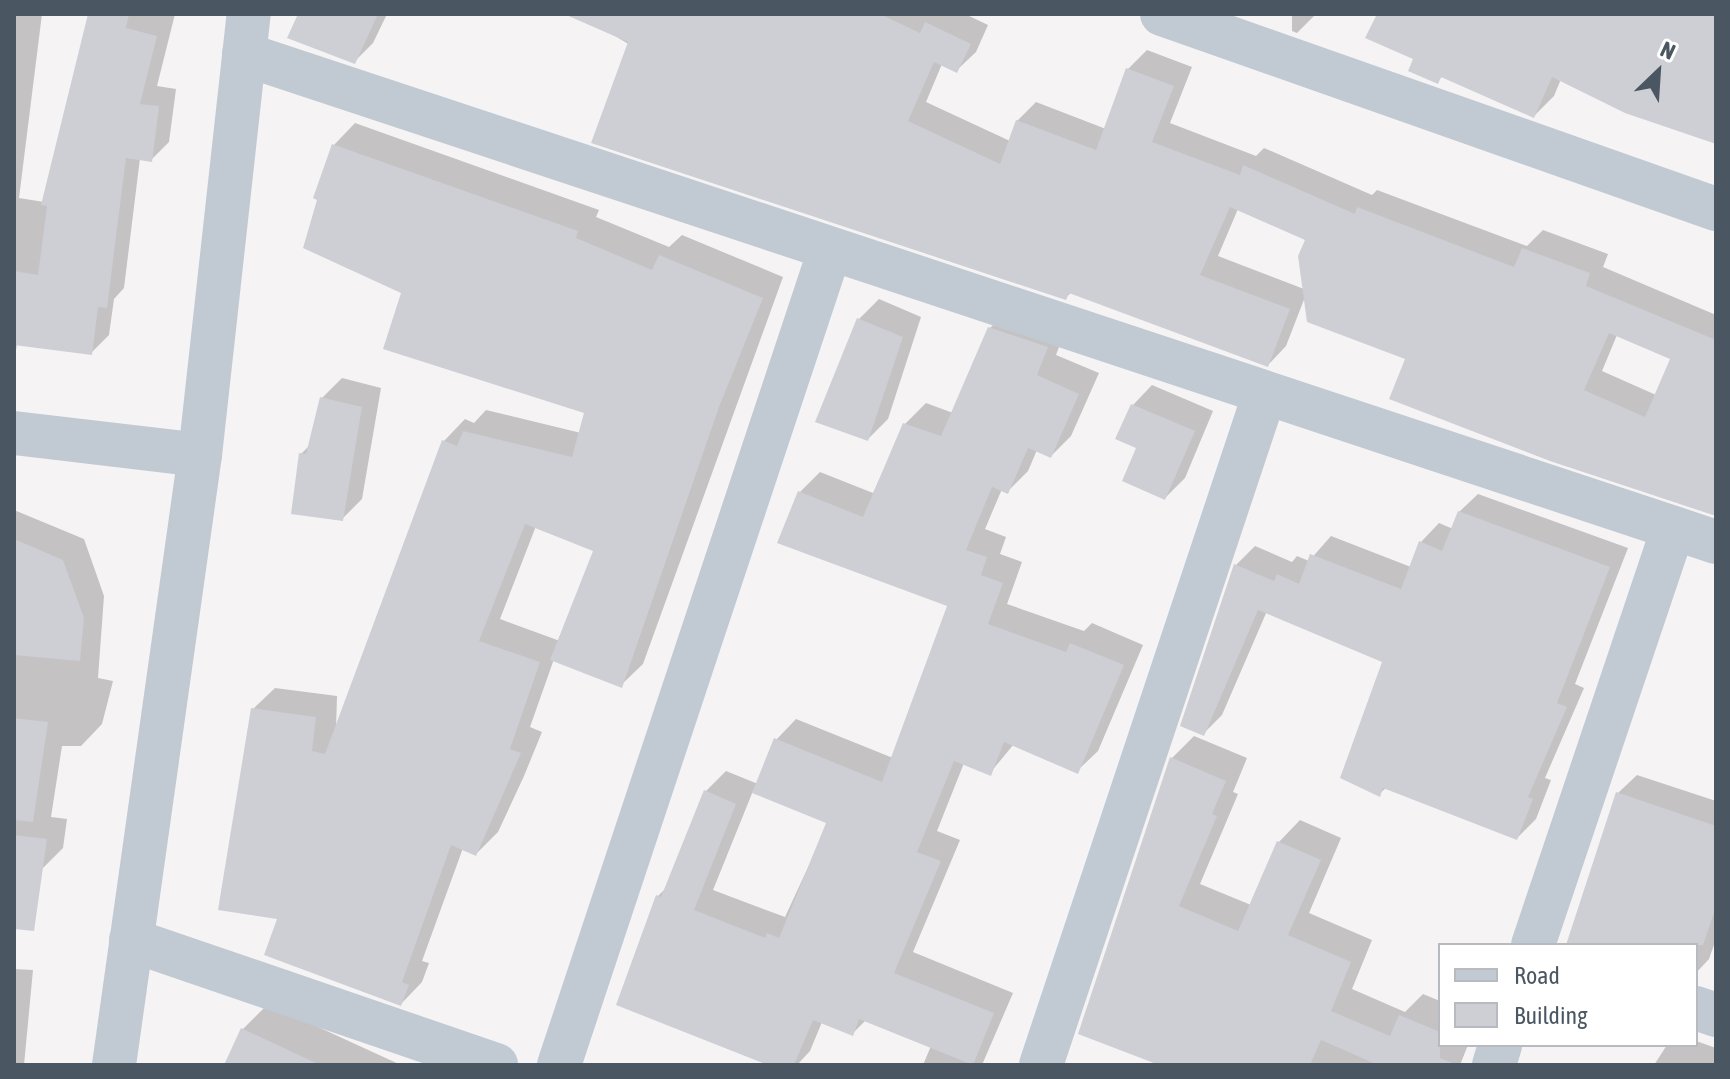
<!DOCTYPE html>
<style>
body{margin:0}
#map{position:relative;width:1730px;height:1079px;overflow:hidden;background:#f5f3f3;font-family:"Asap Condensed",sans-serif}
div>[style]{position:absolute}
.shadow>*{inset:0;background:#0003}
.building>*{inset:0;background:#cdcfd5}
.minor>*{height:44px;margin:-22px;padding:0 22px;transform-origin:22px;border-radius:22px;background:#c1cad2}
span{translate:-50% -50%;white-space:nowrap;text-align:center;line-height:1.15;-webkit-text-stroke:6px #fff;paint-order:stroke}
.frame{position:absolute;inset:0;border:16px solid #4a5661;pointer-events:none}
.legend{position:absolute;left:1438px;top:943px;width:260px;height:104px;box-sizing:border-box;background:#fff;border:2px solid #b7bbc0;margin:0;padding:10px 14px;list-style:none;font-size:24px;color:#4a5661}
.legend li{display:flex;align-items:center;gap:16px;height:40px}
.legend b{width:40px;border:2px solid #b7bbc0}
.north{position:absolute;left:1618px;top:32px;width:80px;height:80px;-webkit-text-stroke:6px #fff;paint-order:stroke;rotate:25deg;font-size:22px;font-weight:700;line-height:32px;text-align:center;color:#4a5661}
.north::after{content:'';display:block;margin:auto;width:28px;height:36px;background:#4a5661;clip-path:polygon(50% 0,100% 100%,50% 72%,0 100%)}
</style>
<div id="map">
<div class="shadow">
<div style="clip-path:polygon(14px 14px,42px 14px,19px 198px,44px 202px,91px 14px,175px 14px,157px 86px,176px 89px,169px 142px,151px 160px,140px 158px,124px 288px,114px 299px,109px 335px,91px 353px,17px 343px,14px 364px)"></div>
<div style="clip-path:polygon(298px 14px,387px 14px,373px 43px,354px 62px)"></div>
<div style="clip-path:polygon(evenodd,577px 14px,965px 14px,988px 25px,976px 52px,957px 70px,942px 64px,926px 102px,1010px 141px,1017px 121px,1036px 102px,1106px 129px,1128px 69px,1147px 50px,1192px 67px,1170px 123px,1256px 156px,1264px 148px,1372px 195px,1377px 190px,1527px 246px,1543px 230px,1608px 254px,1603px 267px,1716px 315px,1716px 513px,1408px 358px,1305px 297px,1286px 346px,1268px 365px,1072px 292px,1065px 298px,577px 14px,1238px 209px,1307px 239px,1304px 289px,1218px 256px,1238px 209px,577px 14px,1617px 335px,1672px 358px,1656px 395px,1602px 371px,1617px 335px)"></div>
<div style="clip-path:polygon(1292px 14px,1316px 14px,1297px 33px,1292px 31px)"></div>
<div style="clip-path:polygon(1378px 14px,1716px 14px,1716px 142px,1561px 79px,1554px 96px,1534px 116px,1443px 76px,1437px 81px)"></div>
<div style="clip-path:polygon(evenodd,355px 123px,599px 210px,596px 217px,669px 247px,682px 235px,783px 277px,643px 664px,621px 685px,554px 659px,530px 727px,542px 732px,524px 776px,498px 832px,476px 854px,463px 848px,422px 961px,429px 963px,422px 982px,401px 1004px,280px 918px,253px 709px,275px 688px,337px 696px,336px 730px,444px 441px,465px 419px,474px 423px,486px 410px,581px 433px,586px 412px,403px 292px,334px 145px,355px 123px,536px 526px,595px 549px,560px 641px,500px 619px,536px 526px)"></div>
<div style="clip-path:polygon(879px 299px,921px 317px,888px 419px,868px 439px,817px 421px,859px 319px)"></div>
<div style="clip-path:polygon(evenodd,1010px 308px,1067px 326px,1056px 355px,1099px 373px,1071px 436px,1051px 456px,1037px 450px,1028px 471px,1007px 492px,1002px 489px,985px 529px,1006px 537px,1000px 554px,1022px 562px,1007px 604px,1084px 631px,1092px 623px,1143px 645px,1098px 751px,1077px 771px,1014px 744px,990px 773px,964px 763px,937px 831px,960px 840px,913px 952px,1013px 993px,982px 1065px,923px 1065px,931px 1046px,866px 1020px,852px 1034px,822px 1022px,810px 1051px,797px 1065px,772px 1065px,657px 897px,667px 887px,705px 792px,726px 771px,758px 784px,776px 740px,796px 719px,893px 758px,950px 605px,800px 492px,820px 472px,873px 493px,905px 424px,926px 403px,953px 413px,990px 328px,1010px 308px,753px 791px,829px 822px,785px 917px,713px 890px,753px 791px)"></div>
<div style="clip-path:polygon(342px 378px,381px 388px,362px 499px,342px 519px,301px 454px,311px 444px,322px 398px)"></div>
<div style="clip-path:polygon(1152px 385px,1213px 411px,1185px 478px,1165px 498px,1139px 447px,1133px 405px)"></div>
<div style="clip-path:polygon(1478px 494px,1628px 548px,1575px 684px,1584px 688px,1545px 778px,1551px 780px,1536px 819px,1517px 838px,1386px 788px,1379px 794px,1384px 661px,1267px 611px,1222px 715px,1203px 734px,1236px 565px,1255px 546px,1292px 562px,1297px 556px,1309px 561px,1331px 536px,1411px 567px,1421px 542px,1439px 523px,1453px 529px,1459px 512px)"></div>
<div style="clip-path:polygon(14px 510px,84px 539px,104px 596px,98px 678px,113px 681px,102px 724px,81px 746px,62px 746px,51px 817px,67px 819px,63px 848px,42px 869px,14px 865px)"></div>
<div style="clip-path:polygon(1194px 736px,1247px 758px,1233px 792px,1238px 794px,1200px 884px,1251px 905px,1278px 843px,1300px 820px,1341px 838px,1309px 913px,1372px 940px,1352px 989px,1405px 1012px,1423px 994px,1440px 1001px,1440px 1045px,1468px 1045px,1460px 1065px,1161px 1065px,1172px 758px)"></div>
<div style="clip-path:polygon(1637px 775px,1716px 801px,1716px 939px,1709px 959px,1696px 973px,1696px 945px,1568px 945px,1618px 793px)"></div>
<div style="clip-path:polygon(14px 969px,33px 970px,24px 1065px,14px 1065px)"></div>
<div style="clip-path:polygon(268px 1004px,401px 1065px,226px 1065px,243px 1029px)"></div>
<div style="clip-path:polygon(1696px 1041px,1716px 1048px,1716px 1065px,1654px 1065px,1667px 1045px)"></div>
</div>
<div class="building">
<div style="clip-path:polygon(88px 14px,129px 14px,126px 28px,157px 36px,140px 104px,159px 106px,152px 162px,126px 158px,107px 308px,98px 307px,92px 355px,14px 345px,14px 271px,38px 275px,47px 206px,41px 205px)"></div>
<div style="clip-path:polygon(298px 14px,378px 14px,355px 64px,287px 38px)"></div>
<div style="clip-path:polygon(evenodd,564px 14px,880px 14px,920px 33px,925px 22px,971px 44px,957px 73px,934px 62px,908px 121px,1000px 164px,1016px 120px,1096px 150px,1126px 68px,1174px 86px,1152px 142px,1240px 175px,1243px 165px,1355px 214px,1357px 207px,1514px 267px,1522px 248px,1590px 273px,1586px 286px,1716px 340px,1716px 516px,1550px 461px,1389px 399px,1405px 359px,1307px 322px,1298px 256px,1305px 240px,1230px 207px,1200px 275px,1290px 309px,1268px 367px,1069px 293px,1066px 300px,591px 143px,628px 42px,564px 14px,1609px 333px,1670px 359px,1645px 417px,1584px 390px,1609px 333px)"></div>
<div style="clip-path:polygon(1377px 14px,1716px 14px,1716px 144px,1625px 113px,1552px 77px,1534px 118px,1441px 77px,1438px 84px,1408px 71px,1413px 59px,1365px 38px)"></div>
<div style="clip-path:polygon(332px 144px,578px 231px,576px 238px,652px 270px,659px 255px,763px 298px,719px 407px,622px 688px,550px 660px,593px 551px,525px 524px,479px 641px,540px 662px,510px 749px,521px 753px,476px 856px,451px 845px,402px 982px,409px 985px,401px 1006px,264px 955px,277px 919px,218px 910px,251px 708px,316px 717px,312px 751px,325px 754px,442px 440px,457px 446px,463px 431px,572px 457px,584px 413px,383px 349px,401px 293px,303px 248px,317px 200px,313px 198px)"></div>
<div style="clip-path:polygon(857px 318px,903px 337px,868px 441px,815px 422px)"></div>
<div style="clip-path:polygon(988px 327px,1048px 347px,1037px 375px,1079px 394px,1051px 458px,1028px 448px,1008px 494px,992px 487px,966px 550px,987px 557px,981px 575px,1003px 583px,988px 624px,1066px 652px,1070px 643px,1124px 665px,1078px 774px,1004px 742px,991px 776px,954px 761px,917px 852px,941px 861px,894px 973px,994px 1013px,973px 1065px,859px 1019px,853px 1036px,813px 1020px,794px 1065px,768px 1065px,616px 1005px,656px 895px,661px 897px,704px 790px,736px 804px,694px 910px,765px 938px,767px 933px,779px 938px,826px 823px,752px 793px,774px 738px,882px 782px,947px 606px,777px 543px,798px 491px,863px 517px,903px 423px,941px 436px)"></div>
<div style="clip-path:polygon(320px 397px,362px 407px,343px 521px,291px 514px,299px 453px,306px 454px)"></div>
<div style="clip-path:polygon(1131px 404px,1195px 431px,1165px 500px,1122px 481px,1136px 448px,1115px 439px)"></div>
<div style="clip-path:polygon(1458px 511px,1610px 567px,1557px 703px,1567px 707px,1528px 797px,1533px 799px,1517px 840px,1383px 788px,1380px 797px,1340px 778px,1382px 662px,1258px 610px,1204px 736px,1180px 726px,1234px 564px,1274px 581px,1277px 574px,1299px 584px,1310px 554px,1401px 589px,1419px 541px,1442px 551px)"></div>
<div style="clip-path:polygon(14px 539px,63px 560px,84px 618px,80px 661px,14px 655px)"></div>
<div style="clip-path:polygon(14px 718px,48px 722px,33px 822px,14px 820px)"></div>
<div style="clip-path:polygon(1170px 757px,1226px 781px,1212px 814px,1217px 816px,1179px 906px,1238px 931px,1277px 841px,1321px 860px,1288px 935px,1351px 962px,1331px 1011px,1390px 1036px,1399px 1015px,1440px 1032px,1440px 1058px,1457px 1065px,1378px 1065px,1321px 1040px,1310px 1065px,1159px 1065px,1078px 1034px)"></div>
<div style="clip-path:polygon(1616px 792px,1716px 826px,1716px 907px,1703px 945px,1566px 945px)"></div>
<div style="clip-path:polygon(14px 835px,47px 839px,34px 931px,14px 929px)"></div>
<div style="clip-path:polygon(241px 1028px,320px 1065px,224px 1065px)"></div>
</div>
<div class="minor">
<div style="left:1162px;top:14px;width:587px;rotate:19.39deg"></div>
<div style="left:244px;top:54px;width:1551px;rotate:18.34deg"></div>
<div style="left:14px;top:433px;width:187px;rotate:6.7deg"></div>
<div style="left:131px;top:940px;width:386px;rotate:18.9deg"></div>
<div style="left:1533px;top:945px;width:440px;rotate:-71.4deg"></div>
<div style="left:1696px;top:1008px;width:21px;rotate:19deg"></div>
<div style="left:114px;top:1065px;width:616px;rotate:-81.98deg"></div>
<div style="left:200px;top:455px;width:444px;rotate:-83.7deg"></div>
<div style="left:559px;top:1065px;width:859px;rotate:-71.61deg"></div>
<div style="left:1041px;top:1065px;width:708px;rotate:-71.57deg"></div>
<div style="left:1494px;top:1065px;width:21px;rotate:-73deg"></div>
</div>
<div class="frame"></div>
<ul class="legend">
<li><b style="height:10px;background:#c1cad2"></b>Road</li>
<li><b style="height:22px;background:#cdcfd5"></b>Building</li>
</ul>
<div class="north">N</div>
</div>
